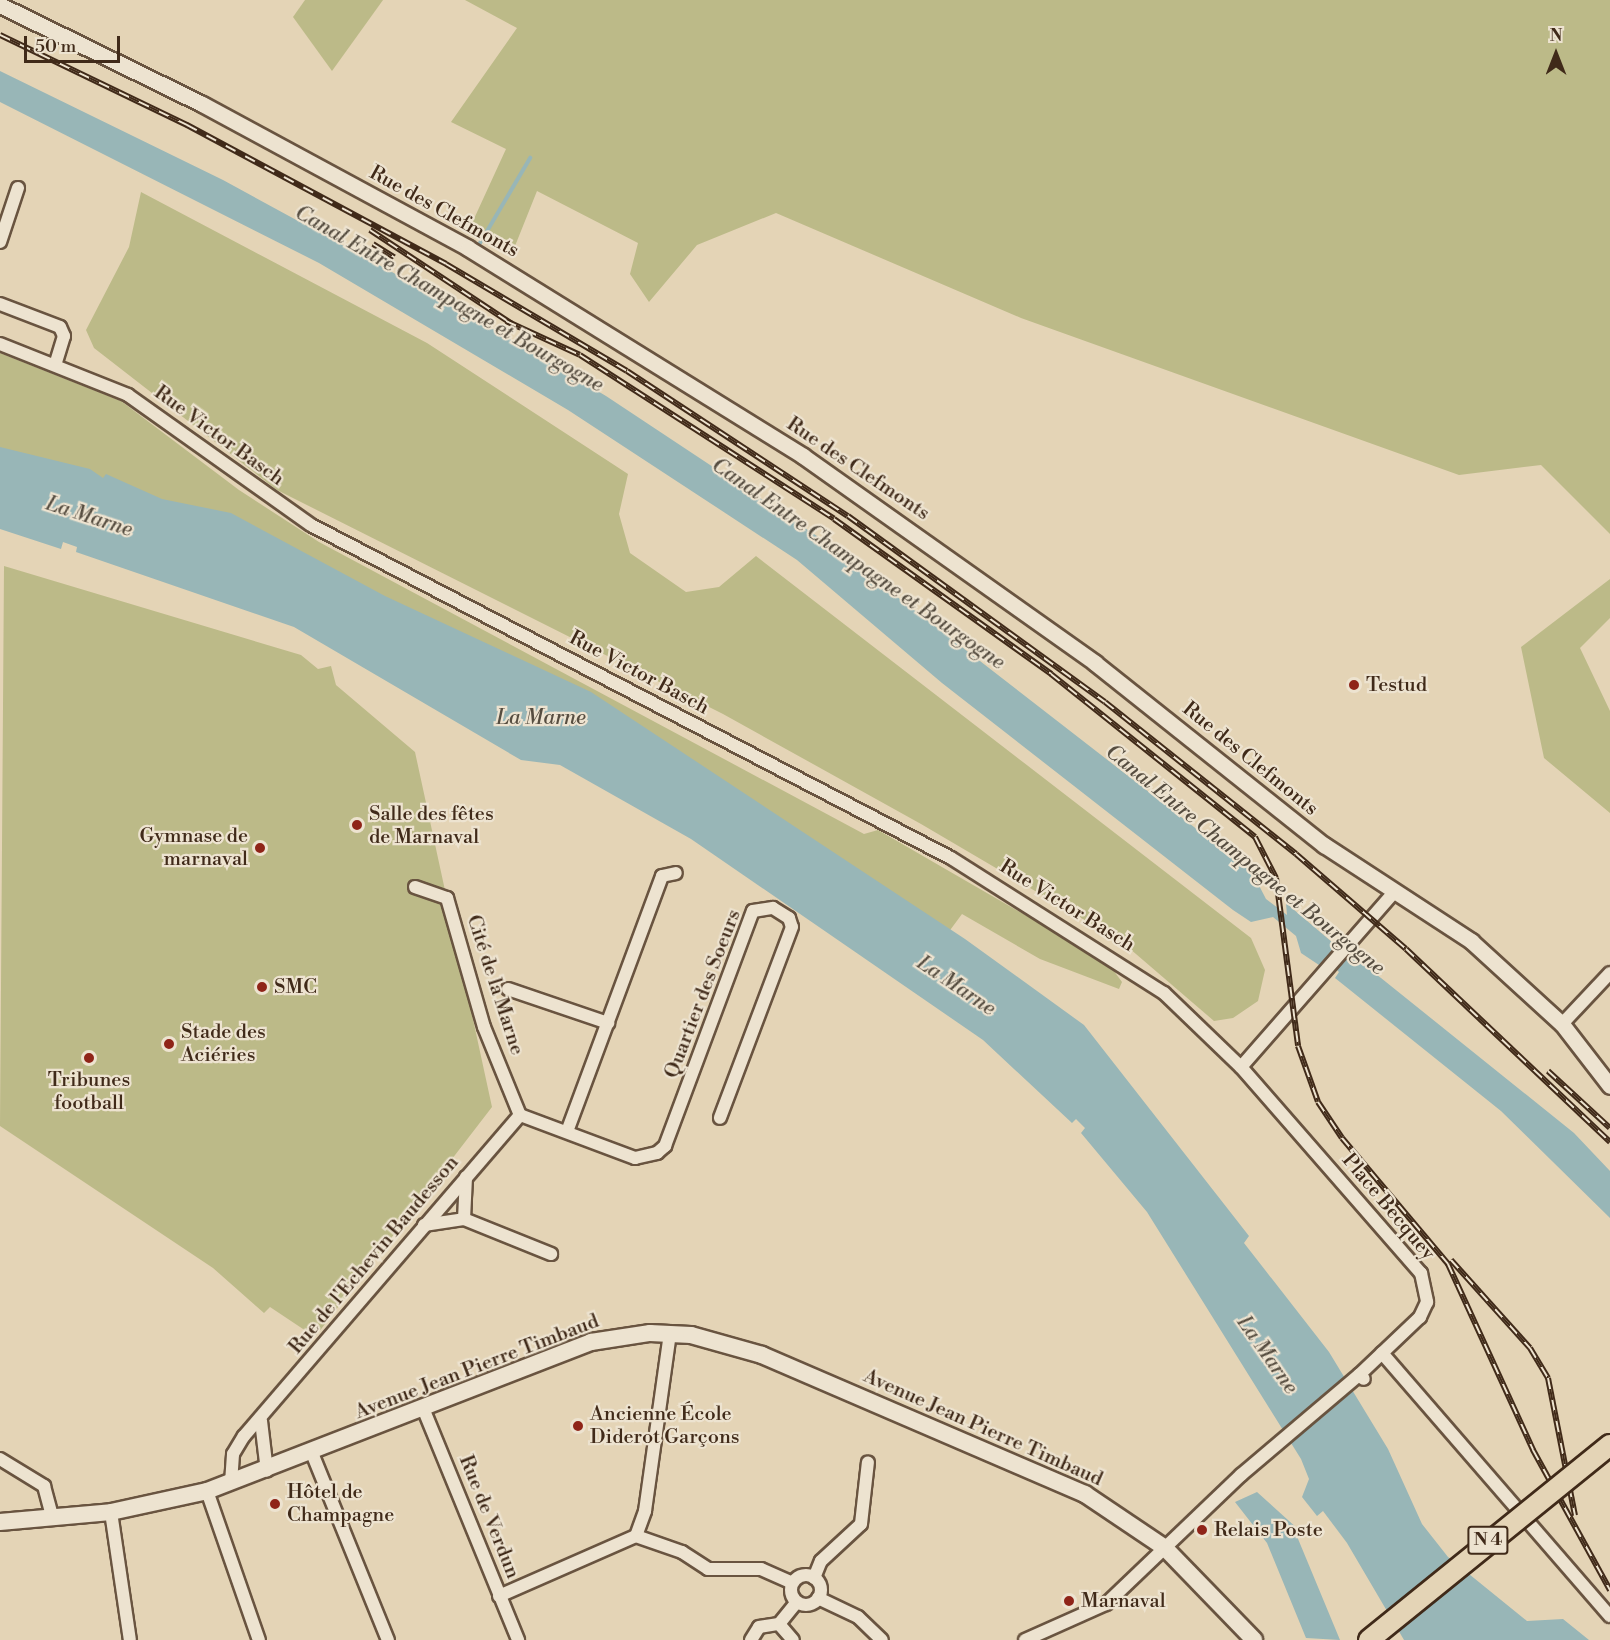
<!DOCTYPE html>
<meta charset="utf-8">
<style>
body{margin:0}
#map{position:relative;width:1610px;height:1640px;overflow:hidden;background:#e4d4b6;font-family:"Libre Bodoni",serif}
div>[style]{position:absolute}
.green>*{inset:0;background:#bcba88}
.water>*{inset:0;background:#98b6b7}
.stream>*{height:4px;margin:-2px;padding:0 2px;transform-origin:2px;border-radius:2px;background:#98b6b7}
.roads{filter:drop-shadow(2px 0 #695440) drop-shadow(-2px 0 #695440) drop-shadow(0 2px #695440) drop-shadow(0 -2px #695440)}
.minor>*{height:12px;margin:-6px;padding:0 6px;transform-origin:6px;border-radius:6px;background:#ede3d0}
.minor>.ring{margin:-6px;padding:0;box-sizing:content-box;background:none;border:12px solid #ede3d0;border-radius:50%}
.tertiary>*{height:15px;margin:-7.5px;padding:0 7.5px;transform-origin:7.5px;border-radius:7.5px;background:#ede3d0}
.secondary>*{height:16px;margin:-8px;padding:0 8px;transform-origin:8px;border-radius:8px;background:#ede3d0}
.rail>*{height:6px;margin-top:-3px;transform-origin:0;background:repeating-linear-gradient(90deg,#ede3d0 0 11px,#402a19 0 22px);box-sizing:border-box;border-block:2px solid #402a19}
.bridges{filter:drop-shadow(2px 0 #402a19) drop-shadow(-2px 0 #402a19) drop-shadow(0 2px #402a19) drop-shadow(0 -2px #402a19)}
.trunk-bridge>*{height:20px;margin:-10px;padding:0 10px;transform-origin:10px;border-radius:10px;background:#e4d4b6}
.dots>*{width:16px;height:16px;translate:-50% -50%;box-sizing:border-box;border:3px solid #ede3d0;border-radius:50%}
span{translate:-50% -50%;white-space:nowrap;text-align:center;line-height:1.15;-webkit-text-stroke:4.5px #ede3d0;paint-order:stroke}
.shield-label span{padding:2px 4px;background:#ede3d0;border:2px solid;border-radius:4px;-webkit-text-stroke-width:0}
.shield-label{font-size:18px;color:#402a19;font-weight:700}
.street-label{font-size:20px;color:#402a19}
.poi-label{font-size:20px;color:#402a19}
.left{translate:0 -50%;text-align:left}
.right{translate:-100% -50%;text-align:right}
.water-label{font-size:21px;color:#564d40;font-style:italic}
.north{position:absolute;left:1526px;top:24px;width:60px;height:60px;-webkit-text-stroke:4px #ede3d0;paint-order:stroke;rotate:0deg;font-size:16px;font-weight:700;line-height:24px;text-align:center;color:#402a19}
.north::after{content:'';display:block;margin:auto;width:21px;height:27px;background:#402a19;clip-path:polygon(50% 0,100% 100%,50% 72%,0 100%)}
.scale{position:absolute;left:24px;top:36px;width:96px;height:27px;box-sizing:border-box;border:3px solid #402a19;border-top:0;padding-left:8px;font-size:18px;line-height:21px;white-space:nowrap;color:#402a19;-webkit-text-stroke:4px #ede3d0;paint-order:stroke}
</style>
<div id="map">
<div class="green">
<div style="clip-path:polygon(305px 0,383px 0,332px 71px,293px 17px)"></div>
<div style="clip-path:polygon(465px 0,1610px 0,1610px 534px,1541px 465px,1459px 475px,1021px 318px,776px 213px,697px 245px,649px 302px,630px 274px,638px 243px,537px 191px,515px 246px,467px 234px,506px 149px,451px 122px,517px 28px)"></div>
<div style="clip-path:polygon(141px 192px,427px 343px,628px 474px,619px 514px,630px 553px,686px 592px,719px 587px,756px 556px,1251px 938px,1265px 970px,1258px 1001px,1233px 1018px,1214px 1021px,1122px 942px,921px 824px,723px 714px,277px 490px,94px 348px,86px 330px,129px 247px)"></div>
<div style="clip-path:polygon(0 353px,121px 401px,239px 490px,319px 542px,864px 834px,878px 830px,1108px 963px,1122px 982px,1119px 989px,1040px 959px,962px 914px,945px 937px,0 466px)"></div>
<div style="clip-path:polygon(4px 566px,301px 655px,318px 669px,331px 666px,336px 685px,415px 752px,492px 1107px,315px 1337px,270px 1307px,264px 1313px,213px 1268px,0 1126px)"></div>
<div style="clip-path:polygon(1610px 579px,1610px 618px,1580px 648px,1610px 711px,1610px 813px,1544px 758px,1521px 647px)"></div>
</div>
<div class="water">
<div style="clip-path:polygon(0 71px,223px 180px,447px 302px,606px 396px,829px 544px,1252px 872px,1266px 899px,1287px 915px,1286px 903px,1339px 948px,1334px 953px,1343px 961px,1350px 955px,1381px 978px,1574px 1133px,1610px 1171px,1610px 1218px,1501px 1111px,1335px 978px,1339px 972px,1328px 961px,1322px 967px,1301px 953px,1296px 936px,1273px 917px,1251px 922px,1233px 910px,942px 683px,797px 560px,568px 410px,319px 263px,0 102px)"></div>
<div style="clip-path:polygon(0 447px,90px 469px,103px 478px,106px 474px,162px 499px,231px 513px,385px 596px,591px 692px,965px 939px,1084px 1025px,1249px 1236px,1244px 1243px,1329px 1352px,1388px 1449px,1422px 1524px,1448px 1557px,1527px 1621px,1563px 1619px,1589px 1640px,1404px 1640px,1347px 1543px,1323px 1511px,1317px 1516px,1302px 1497px,1309px 1479px,1301px 1459px,1147px 1212px,1081px 1133px,1085px 1128px,1076px 1119px,1072px 1123px,983px 1040px,691px 839px,560px 765px,521px 760px,294px 627px,76px 552px,77px 547px,63px 542px,61px 549px,0 529px)"></div>
<div style="clip-path:polygon(1257px 1492px,1299px 1530px,1296px 1534px,1340px 1640px,1306px 1638px,1267px 1543px,1235px 1502px)"></div>
</div>
<div class="stream">
<div style="left:480px;top:243px;width:99px;rotate:-59.5deg"></div>
</div>
<div class="roads">
<div class="minor">
<div style="left:0;top:242px;width:57px;rotate:-71.6deg"></div>
<div style="left:0;top:304px;width:64px;rotate:21deg"></div>
<div style="left:60px;top:327px;width:10px;rotate:66deg"></div>
<div style="left:64px;top:336px;width:28px;rotate:107deg"></div>
<div style="left:0;top:344px;width:138px;rotate:21.7deg"></div>
<div style="left:128px;top:395px;width:224px;rotate:35.4deg"></div>
<div style="left:311px;top:525px;width:721px;rotate:27.49deg"></div>
<div style="left:951px;top:858px;width:252px;rotate:32.4deg"></div>
<div style="left:1164px;top:993px;width:107px;rotate:43.9deg"></div>
<div style="left:1241px;top:1067px;width:274px;rotate:48.9deg"></div>
<div style="left:1421px;top:1273px;width:30px;rotate:78deg"></div>
<div style="left:1427px;top:1302px;width:17px;rotate:115deg"></div>
<div style="left:1420px;top:1317px;width:84px;rotate:136.4deg"></div>
<div style="left:1359px;top:1375px;width:6px;rotate:39deg"></div>
<div style="left:415px;top:887px;width:34px;rotate:19deg"></div>
<div style="left:447px;top:898px;width:134px;rotate:74deg"></div>
<div style="left:484px;top:1027px;width:95px;rotate:67.8deg"></div>
<div style="left:508px;top:989px;width:106px;rotate:18.8deg"></div>
<div style="left:1562px;top:1024px;width:70px;rotate:-46.7deg"></div>
<div style="left:1241px;top:1067px;width:234px;rotate:-48.8deg"></div>
<div style="left:520px;top:1115px;width:123px;rotate:20.5deg"></div>
<div style="left:635px;top:1158px;width:23px;rotate:-13deg"></div>
<div style="left:657px;top:1153px;width:11px;rotate:-41deg"></div>
<div style="left:665px;top:1146px;width:251px;rotate:-69.5deg"></div>
<div style="left:753px;top:911px;width:20px;rotate:-9deg"></div>
<div style="left:773px;top:908px;width:19px;rotate:32deg"></div>
<div style="left:789px;top:918px;width:9px;rotate:72deg"></div>
<div style="left:792px;top:927px;width:204px;rotate:110.7deg"></div>
<div style="left:568px;top:1129px;width:270px;rotate:-69.6deg"></div>
<div style="left:662px;top:876px;width:14px;rotate:-12deg"></div>
<div style="left:466px;top:1177px;width:42px;rotate:92.7deg"></div>
<div style="left:464px;top:1219px;width:94px;rotate:21.9deg"></div>
<div style="left:424px;top:1225px;width:40px;rotate:-8.5deg"></div>
<div style="left:1382px;top:1353px;width:348px;rotate:49.1deg"></div>
<div style="left:423px;top:1408px;width:251px;rotate:67.7deg"></div>
<div style="left:261px;top:1421px;width:50px;rotate:83.2deg"></div>
<div style="left:312px;top:1453px;width:202px;rotate:67.9deg"></div>
<div style="left:0;top:1459px;width:52px;rotate:31.5deg"></div>
<div style="left:44px;top:1486px;width:34px;rotate:75deg"></div>
<div style="left:231px;top:1483px;width:29px;rotate:-86deg"></div>
<div style="left:233px;top:1454px;width:21px;rotate:-59deg"></div>
<div style="left:244px;top:1436px;width:423px;rotate:-49.3deg"></div>
<div style="left:207px;top:1491px;width:158px;rotate:70.8deg"></div>
<div style="left:111px;top:1512px;width:129px;rotate:81.6deg"></div>
<div style="left:636px;top:1536px;width:27px;rotate:-70deg"></div>
<div style="left:645px;top:1511px;width:180px;rotate:-82deg"></div>
<div class="ring" style="left:791px;top:1575px;width:18px;height:18px"></div>
<div style="left:814px;top:1578px;width:18px;rotate:-68deg"></div>
<div style="left:821px;top:1561px;width:54px;rotate:-42.8deg"></div>
<div style="left:861px;top:1524px;width:62px;rotate:-83.6deg"></div>
<div style="left:499px;top:1596px;width:150px;rotate:-23.7deg"></div>
<div style="left:636px;top:1536px;width:49px;rotate:19.2deg"></div>
<div style="left:682px;top:1552px;width:31px;rotate:33deg"></div>
<div style="left:708px;top:1569px;width:53px"></div>
<div style="left:761px;top:1569px;width:34px;rotate:24deg"></div>
<div style="left:818px;top:1598px;width:44px;rotate:25.4deg"></div>
<div style="left:858px;top:1617px;width:33px;rotate:44deg"></div>
<div style="left:779px;top:1624px;width:21px;rotate:49deg"></div>
<div style="left:751px;top:1640px;width:15px;rotate:-58deg"></div>
<div style="left:759px;top:1627px;width:20px;rotate:-9deg"></div>
<div style="left:779px;top:1624px;width:28px;rotate:-51deg"></div>
<div style="left:1025px;top:1640px;width:89px;rotate:-24deg"></div>
<div style="left:1106px;top:1604px;width:187px;rotate:-43.7deg"></div>
<div style="left:1241px;top:1475px;width:155px;rotate:-40.3deg"></div>
</div>
<div class="tertiary">
<div style="left:0;top:5px;width:225px;rotate:26.1deg"></div>
<div style="left:202px;top:104px;width:302px;rotate:28.4deg"></div>
<div style="left:468px;top:248px;width:394px;rotate:31.8deg"></div>
<div style="left:803px;top:456px;width:358px;rotate:35.3deg"></div>
<div style="left:1095px;top:663px;width:293px;rotate:38.5deg"></div>
<div style="left:1324px;top:845px;width:176px;rotate:33.1deg"></div>
<div style="left:1471px;top:941px;width:123px;rotate:42.4deg"></div>
<div style="left:1562px;top:1024px;width:78px;rotate:52.3deg"></div>
</div>
<div class="secondary">
<div style="left:0;top:1522px;width:111px;rotate:-5.1deg"></div>
<div style="left:111px;top:1512px;width:98px;rotate:-12.3deg"></div>
<div style="left:207px;top:1491px;width:412px;rotate:-21.2deg"></div>
<div style="left:591px;top:1342px;width:60px;rotate:-8.7deg"></div>
<div style="left:650px;top:1333px;width:41px;rotate:2.8deg"></div>
<div style="left:691px;top:1335px;width:74px;rotate:15.7deg"></div>
<div style="left:762px;top:1355px;width:352px;rotate:23.3deg"></div>
<div style="left:1085px;top:1494px;width:97px;rotate:34deg"></div>
<div style="left:1165px;top:1548px;width:128px;rotate:45.9deg"></div>
</div>
</div>
<div class="rail">
<div style="left:0;top:35px;width:208px;rotate:25.7deg"></div>
<div style="left:187px;top:125px;width:294px;rotate:28.2deg"></div>
<div style="left:446px;top:264px;width:210px;rotate:30.6deg"></div>
<div style="left:627px;top:371px;width:264px;rotate:33.3deg"></div>
<div style="left:848px;top:516px;width:317px;rotate:35.9deg"></div>
<div style="left:1105px;top:702px;width:244px;rotate:38.5deg"></div>
<div style="left:1296px;top:854px;width:145px;rotate:40.8deg"></div>
<div style="left:1406px;top:949px;width:281px;rotate:43.4deg"></div>
<div style="left:370px;top:230px;width:170px;rotate:33.5deg"></div>
<div style="left:373px;top:244px;width:25px;rotate:32deg"></div>
<div style="left:506px;top:321px;width:81px;rotate:24.7deg"></div>
<div style="left:580px;top:355px;width:302px;rotate:32.8deg"></div>
<div style="left:834px;top:519px;width:267px;rotate:35.5deg"></div>
<div style="left:1051px;top:674px;width:261px;rotate:38.6deg"></div>
<div style="left:1255px;top:837px;width:46px;rotate:62.9deg"></div>
<div style="left:1276px;top:878px;width:169px;rotate:82.5deg"></div>
<div style="left:1298px;top:1046px;width:59px;rotate:70.3deg"></div>
<div style="left:1318px;top:1102px;width:43px;rotate:56.3deg"></div>
<div style="left:1342px;top:1138px;width:165px;rotate:49.9deg"></div>
<div style="left:1448px;top:1264px;width:205px;rotate:65.4deg"></div>
<div style="left:1533px;top:1450px;width:160px;rotate:61.2deg"></div>
<div style="left:1548px;top:1071px;width:84px;rotate:42.6deg"></div>
<div style="left:1451px;top:1260px;width:118px;rotate:48.1deg"></div>
<div style="left:1530px;top:1348px;width:35px;rotate:59deg"></div>
<div style="left:1548px;top:1378px;width:140px;rotate:78.9deg"></div>
</div>
<div class="bridges">
<div class="trunk-bridge">
<div style="left:1369px;top:1640px;width:310px;rotate:-39deg"></div>
</div>
</div>
<div class="dots">
<div style="left:1354px;top:685px;background:#8f2418"></div>
<div style="left:357px;top:825px;background:#8f2418"></div>
<div style="left:260px;top:848px;background:#8f2418"></div>
<div style="left:262px;top:987px;background:#8f2418"></div>
<div style="left:169px;top:1044px;background:#8f2418"></div>
<div style="left:89px;top:1058px;background:#8f2418"></div>
<div style="left:578px;top:1426px;background:#8f2418"></div>
<div style="left:275px;top:1504px;background:#8f2418"></div>
<div style="left:1202px;top:1530px;background:#8f2418"></div>
<div style="left:1069px;top:1601px;background:#8f2418"></div>
</div>
<div class="shield-label">
<span style="left:1488px;top:1540px">N 4</span>
</div>
<div class="street-label">
<span style="left:444px;top:212px;rotate:29deg">Rue des Clefmonts</span>
<span style="left:219px;top:436px;rotate:36deg">Rue Victor Basch</span>
<span style="left:858px;top:469px;rotate:34deg">Rue des Clefmonts</span>
<span style="left:639px;top:673px;rotate:28deg">Rue Victor Basch</span>
<span style="left:1250px;top:759px;rotate:39deg">Rue des Clefmonts</span>
<span style="left:1067px;top:906px;rotate:32deg">Rue Victor Basch</span>
<span style="left:495px;top:985px;rotate:72deg">Cité de la Marne</span>
<span style="left:703px;top:994px;rotate:-69deg">Quartier des Soeurs</span>
<span style="left:1388px;top:1207px;rotate:50deg">Place Becquey</span>
<span style="left:374px;top:1255px;rotate:-50deg">Rue de l'Echevin Baudesson</span>
<span style="left:477px;top:1367px;rotate:-21deg">Avenue Jean Pierre Timbaud</span>
<span style="left:983px;top:1428px;rotate:24deg">Avenue Jean Pierre Timbaud</span>
<span style="left:489px;top:1517px;rotate:68deg">Rue de Verdun</span>
</div>
<div class="poi-label">
<span class="left" style="left:1366px;top:685px">Testud</span>
<span class="left" style="left:369px;top:826px">Salle des fêtes<br>de Marnaval</span>
<span class="right" style="left:248px;top:848px">Gymnase de<br>marnaval</span>
<span class="left" style="left:274px;top:987px">SMC</span>
<span class="left" style="left:181px;top:1044px">Stade des<br>Aciéries</span>
<span style="left:89px;top:1092px">Tribunes<br>football</span>
<span class="left" style="left:590px;top:1426px">Ancienne École<br>Diderot Garçons</span>
<span class="left" style="left:287px;top:1504px">Hôtel de<br>Champagne</span>
<span class="left" style="left:1214px;top:1530px">Relais Poste</span>
<span class="left" style="left:1081px;top:1601px">Marnaval</span>
</div>
<div class="water-label">
<span style="left:449px;top:299px;rotate:30deg">Canal Entre Champagne et Bourgogne</span>
<span style="left:89px;top:517px;rotate:18deg">La Marne</span>
<span style="left:858px;top:564px;rotate:35deg">Canal Entre Champagne et Bourgogne</span>
<span style="left:541px;top:718px">La Marne</span>
<span style="left:1245px;top:860px;rotate:39deg">Canal Entre Champagne et Bourgogne</span>
<span style="left:956px;top:986px;rotate:34deg">La Marne</span>
<span style="left:1267px;top:1355px;rotate:55deg">La Marne</span>
</div>
<div class="north">N</div>
<div class="scale">50 m</div>
</div>
